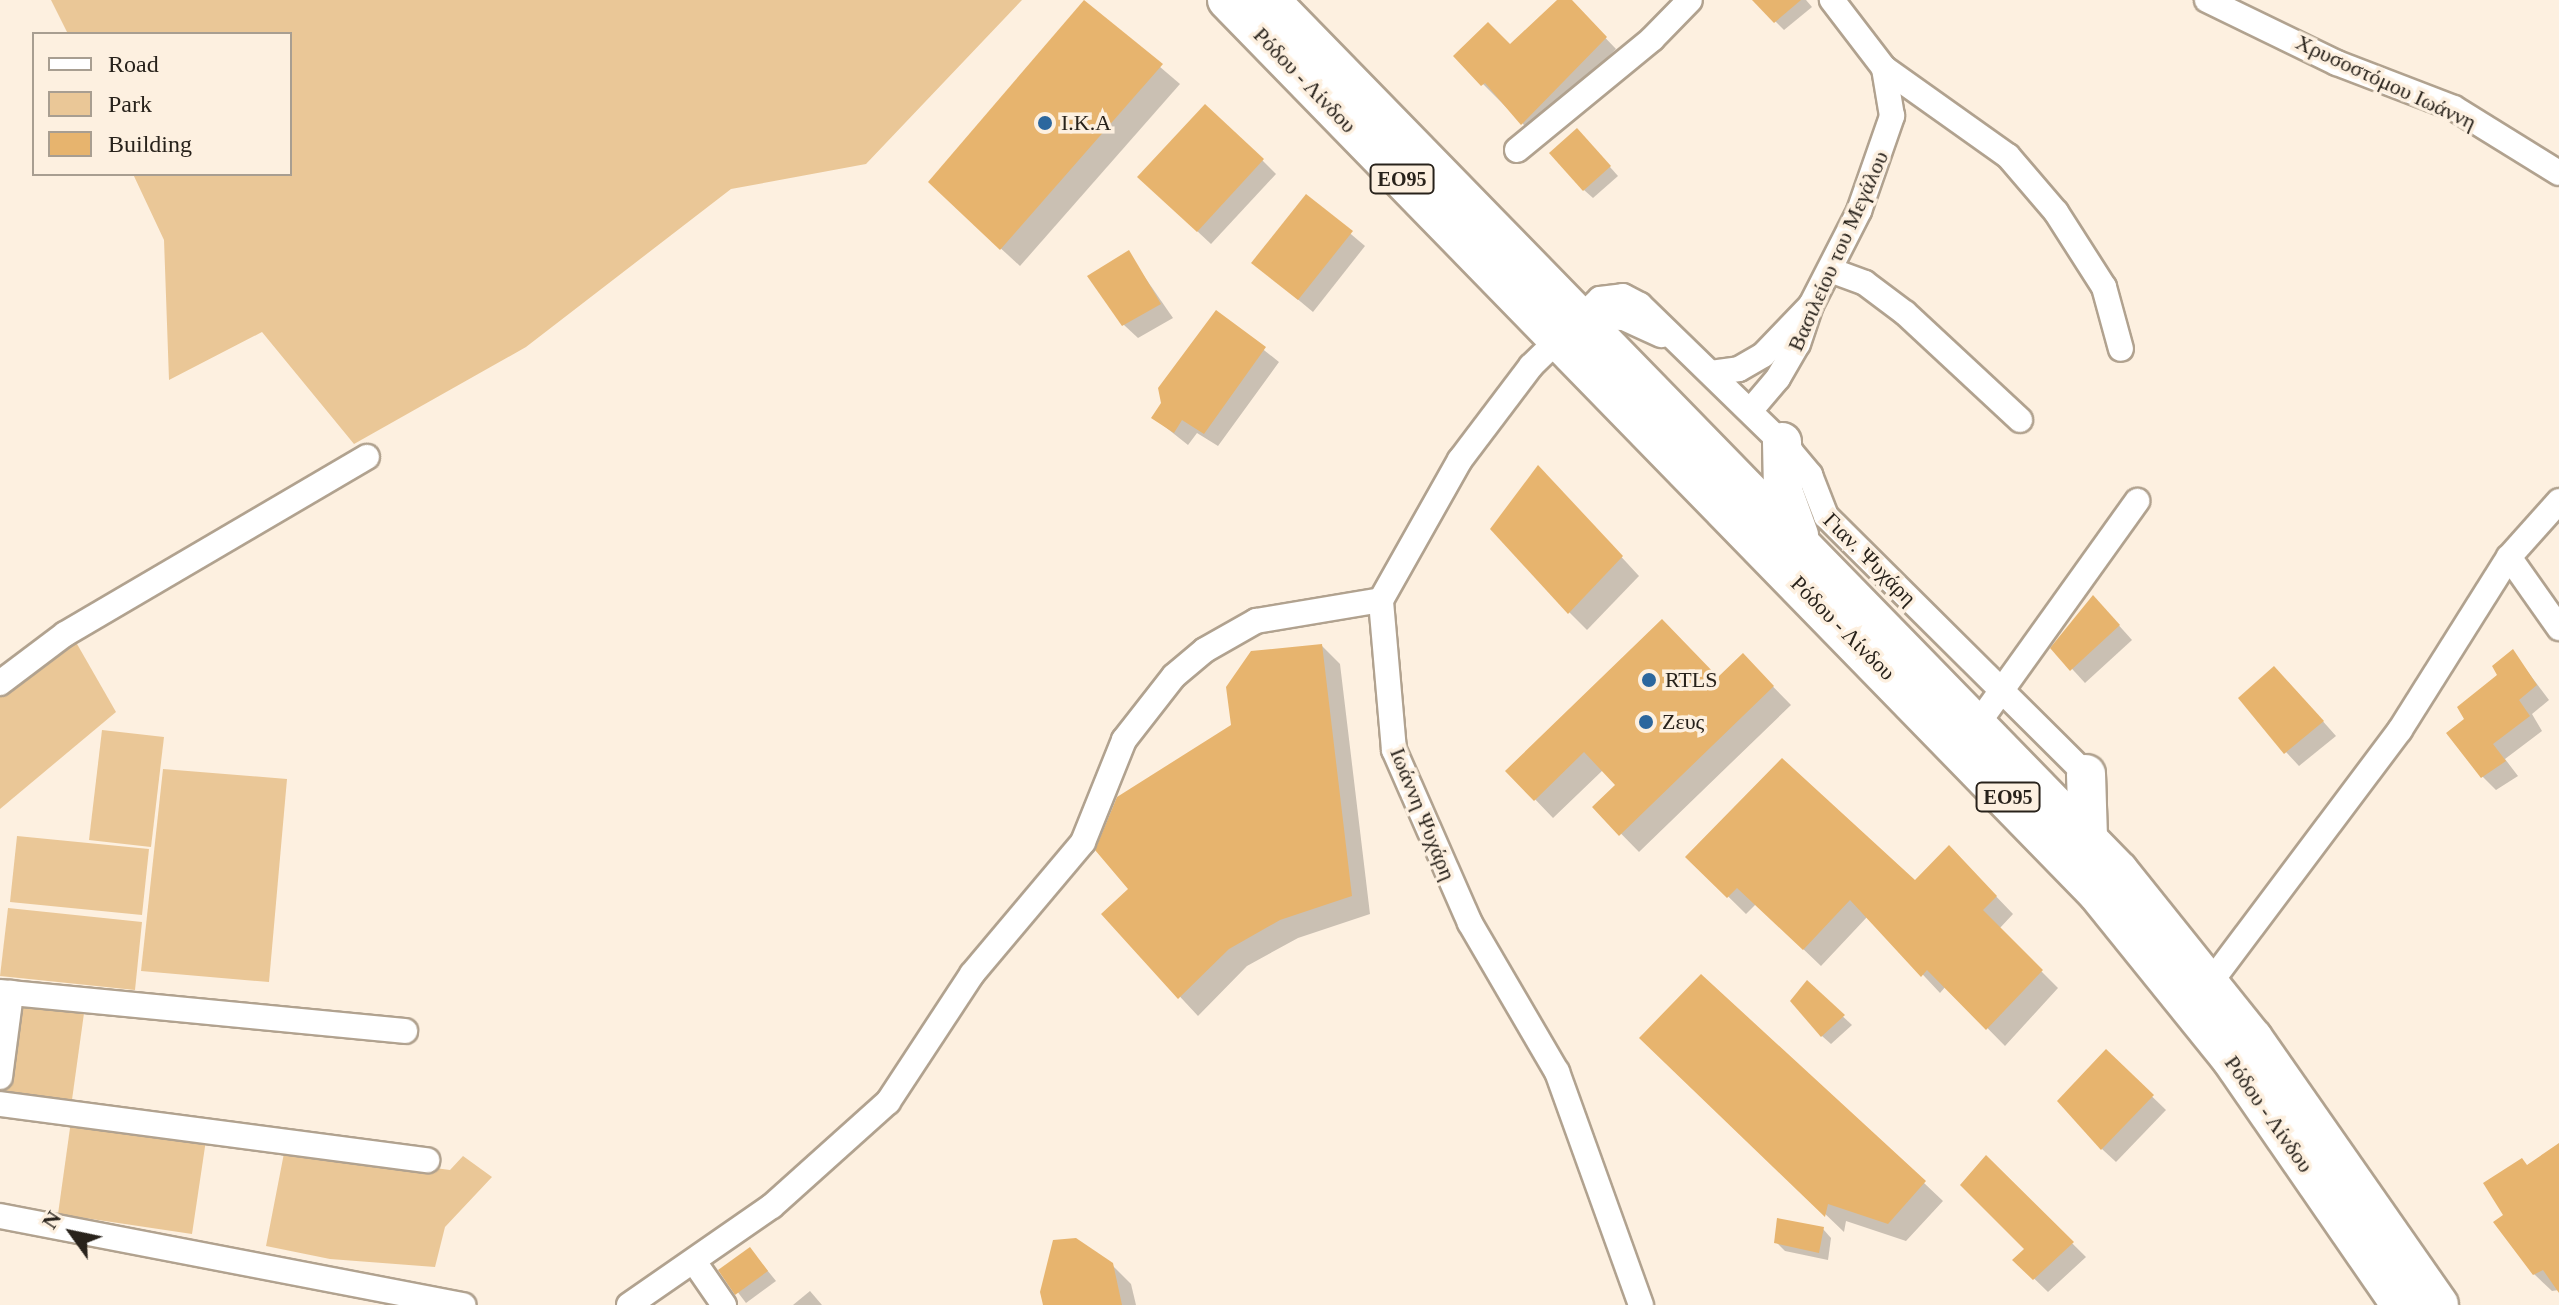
<!DOCTYPE html>
<meta charset="utf-8">
<style>
body{margin:0}
#map{position:relative;width:2559px;height:1305px;overflow:hidden;background:#fdf0e0;font-family:Georgia,serif}
div>[style]{position:absolute}
.green>*{inset:0;background:#eac797}
.shadow>*{inset:0;background:#0003}
.building>*{inset:0;background:#e7b46e}
.roads{filter:drop-shadow(2px 0 #b1a28f) drop-shadow(-2px 0 #b1a28f) drop-shadow(0 2px #b1a28f) drop-shadow(0 -2px #b1a28f)}
.street>*{height:24px;margin:-12px;padding:0 12px;transform-origin:12px;border-radius:12px;background:#fff}
.primary>*{height:38px;margin:-19px;padding:0 19px;transform-origin:19px;border-radius:19px;background:#fff}
.dots>*{width:22px;height:22px;translate:-50% -50%;box-sizing:border-box;border:4px solid #fdf0e0;border-radius:50%}
span{translate:-50% -50%;white-space:nowrap;text-align:center;line-height:1.15;-webkit-text-stroke:7px #fdf0e0;paint-order:stroke}
.shield-label span{padding:2px 6px;background:#fdf0e0;border:2px solid;border-radius:6px;-webkit-text-stroke-width:0}
.shield-label{font-size:20px;color:#28221b;font-weight:700}
.street-label{font-size:22px;color:#28221b}
.poi-label{font-size:22px;color:#28221b}
.left{translate:0 -50%;text-align:left}
.legend{position:absolute;left:32px;top:32px;width:260px;height:144px;box-sizing:border-box;background:#fdf0e0;border:2px solid #a89e91;margin:0;padding:10px 14px;list-style:none;font-size:24px;color:#28221b}
.legend li{display:flex;align-items:center;gap:16px;height:40px}
.legend b{width:40px;border:2px solid #a89e91}
.north{position:absolute;left:32px;top:1193px;width:80px;height:80px;-webkit-text-stroke:6px #fdf0e0;paint-order:stroke;rotate:303deg;font-size:22px;font-weight:700;line-height:32px;text-align:center;color:#28221b}
.north::after{content:'';display:block;margin:auto;width:28px;height:36px;background:#28221b;clip-path:polygon(50% 0,100% 100%,50% 72%,0 100%)}
</style>
<div id="map">
<div class="green">
<div style="clip-path:polygon(51px 0,1022px 0,866px 164px,731px 189px,526px 347px,354px 444px,262px 332px,169px 380px,164px 240px,133px 174px,290px 174px,290px 34px,68px 34px)"></div>
<div style="clip-path:polygon(73px 637px,116px 712px,0 809px,0 693px)"></div>
<div style="clip-path:polygon(102px 730px,164px 737px,151px 847px,89px 840px)"></div>
<div style="clip-path:polygon(163px 769px,287px 779px,269px 982px,141px 971px)"></div>
<div style="clip-path:polygon(17px 836px,149px 849px,142px 915px,10px 902px)"></div>
<div style="clip-path:polygon(8px 908px,142px 922px,135px 990px,0 976px)"></div>
<div style="clip-path:polygon(0 999px,85px 1006px,71px 1107px,0 1098px)"></div>
<div style="clip-path:polygon(71px 1121px,206px 1140px,192px 1234px,58px 1214px)"></div>
<div style="clip-path:polygon(285px 1148px,450px 1170px,463px 1156px,492px 1177px,445px 1227px,435px 1267px,330px 1259px,266px 1246px)"></div>
</div>
<div class="shadow">
<div style="clip-path:polygon(1560px 0,1569px 0,1616px 49px,1533px 134px,1456px 57px,1510px 47px)"></div>
<div style="clip-path:polygon(1754px 0,1806px 0,1812px 7px,1784px 30px)"></div>
<div style="clip-path:polygon(1084px 2px,1180px 84px,1020px 266px,949px 201px)"></div>
<div style="clip-path:polygon(1586px 140px,1618px 176px,1593px 198px,1584px 190px)"></div>
<div style="clip-path:polygon(1262px 160px,1276px 174px,1211px 244px,1153px 190px)"></div>
<div style="clip-path:polygon(1307px 197px,1365px 246px,1313px 312px,1254px 263px)"></div>
<div style="clip-path:polygon(1128px 253px,1173px 318px,1138px 338px,1124px 325px)"></div>
<div style="clip-path:polygon(1216px 312px,1279px 362px,1218px 446px,1197px 433px,1188px 445px,1154px 418px)"></div>
<div style="clip-path:polygon(1556px 486px,1639px 576px,1587px 630px,1569px 612px)"></div>
<div style="clip-path:polygon(2106px 611px,2132px 640px,2085px 683px,2053px 648px)"></div>
<div style="clip-path:polygon(1322px 646px,1340px 664px,1370px 914px,1298px 938px,1247px 966px,1198px 1016px,1104px 915px,1131px 889px,1233px 726px)"></div>
<div style="clip-path:polygon(2513px 652px,2549px 700px,2532px 714px,2542px 731px,2505px 759px,2518px 776px,2496px 790px,2482px 776px,2466px 720px)"></div>
<div style="clip-path:polygon(1743px 656px,1791px 705px,1639px 852px,1595px 807px,1618px 785px,1603px 770px,1553px 818px,1508px 771px,1718px 680px)"></div>
<div style="clip-path:polygon(2288px 682px,2336px 736px,2299px 766px,2286px 752px)"></div>
<div style="clip-path:polygon(1688px 857px,1915px 882px,1966px 865px,2013px 914px,1999px 929px,2058px 988px,2005px 1046px,1946px 986px,1940px 993px,1868px 916px,1821px 966px,1756px 904px,1746px 914px)"></div>
<div style="clip-path:polygon(1807px 983px,1852px 1025px,1831px 1044px,1822px 1036px)"></div>
<div style="clip-path:polygon(2106px 1052px,2166px 1110px,2116px 1162px,2102px 1149px)"></div>
<div style="clip-path:polygon(1660px 1056px,1924px 1183px,1943px 1201px,1906px 1241px,1846px 1221px,1844px 1232px)"></div>
<div style="clip-path:polygon(2559px 1145px,2559px 1290px,2552px 1291px,2534px 1274px,2505px 1216px,2528px 1166px)"></div>
<div style="clip-path:polygon(1986px 1158px,2086px 1257px,2048px 1292px,2015px 1260px,2027px 1249px)"></div>
<div style="clip-path:polygon(1823px 1229px,1831px 1238px,1828px 1260px,1785px 1251px,1776px 1242px)"></div>
<div style="clip-path:polygon(750px 1249px,776px 1281px,746px 1303px,721px 1270px)"></div>
<div style="clip-path:polygon(1112px 1265px,1131px 1284px,1136px 1305px,1045px 1305px)"></div>
<div style="clip-path:polygon(810px 1291px,822px 1305px,793px 1305px)"></div>
</div>
<div class="building">
<div style="clip-path:polygon(1084px 0,1163px 64px,1000px 250px,928px 182px)"></div>
<div style="clip-path:polygon(1557px 0,1572px 0,1607px 37px,1521px 125px,1485px 83px,1481px 86px,1453px 56px,1488px 22px,1510px 44px)"></div>
<div style="clip-path:polygon(1752px 0,1801px 0,1774px 23px)"></div>
<div style="clip-path:polygon(1205px 104px,1264px 159px,1197px 232px,1137px 177px)"></div>
<div style="clip-path:polygon(1577px 128px,1611px 166px,1583px 191px,1549px 153px)"></div>
<div style="clip-path:polygon(1306px 194px,1353px 231px,1298px 300px,1251px 263px)"></div>
<div style="clip-path:polygon(1129px 250px,1161px 304px,1122px 326px,1087px 276px)"></div>
<div style="clip-path:polygon(1216px 310px,1266px 347px,1204px 434px,1182px 420px,1174px 433px,1151px 418px,1161px 403px,1158px 388px)"></div>
<div style="clip-path:polygon(1538px 465px,1623px 556px,1568px 614px,1490px 529px)"></div>
<div style="clip-path:polygon(2093px 595px,2120px 625px,2070px 671px,2050px 648px)"></div>
<div style="clip-path:polygon(1662px 619px,1718px 677px,1743px 653px,1774px 686px,1619px 836px,1592px 807px,1615px 785px,1584px 752px,1534px 801px,1505px 771px)"></div>
<div style="clip-path:polygon(1322px 644px,1352px 896px,1280px 920px,1229px 949px,1178px 999px,1101px 914px,1128px 889px,1095px 850px,1117px 797px,1231px 725px,1226px 687px,1251px 651px)"></div>
<div style="clip-path:polygon(2513px 649px,2537px 685px,2519px 700px,2530px 716px,2493px 744px,2506px 761px,2481px 778px,2446px 733px,2464px 719px,2457px 707px,2497px 675px,2492px 666px)"></div>
<div style="clip-path:polygon(2274px 666px,2324px 721px,2284px 754px,2238px 698px)"></div>
<div style="clip-path:polygon(1782px 758px,1915px 880px,1949px 845px,1997px 896px,1983px 910px,2043px 970px,1986px 1030px,1927px 970px,1921px 977px,1850px 900px,1803px 950px,1737px 888px,1727px 898px,1685px 857px)"></div>
<div style="clip-path:polygon(1701px 974px,1926px 1181px,1888px 1224px,1828px 1204px,1825px 1217px,1639px 1038px)"></div>
<div style="clip-path:polygon(1807px 980px,1845px 1015px,1821px 1037px,1790px 1001px)"></div>
<div style="clip-path:polygon(2106px 1049px,2154px 1095px,2101px 1150px,2057px 1101px)"></div>
<div style="clip-path:polygon(2559px 1143px,2559px 1293px,2543px 1270px,2533px 1275px,2493px 1222px,2503px 1215px,2483px 1183px,2522px 1158px,2527px 1165px)"></div>
<div style="clip-path:polygon(1986px 1155px,2074px 1242px,2033px 1280px,2012px 1260px,2024px 1249px,1960px 1185px)"></div>
<div style="clip-path:polygon(1777px 1218px,1824px 1227px,1819px 1253px,1774px 1243px)"></div>
<div style="clip-path:polygon(1076px 1238px,1113px 1263px,1122px 1305px,1043px 1305px,1040px 1292px,1053px 1240px)"></div>
<div style="clip-path:polygon(750px 1247px,768px 1271px,735px 1295px,718px 1270px)"></div>
</div>
<div class="roads">
<div class="street">
<div style="left:2207px;top:0;width:144px;rotate:25.9deg"></div>
<div style="left:2337px;top:63px;width:125px;rotate:21deg"></div>
<div style="left:2454px;top:108px;width:123px;rotate:31.8deg"></div>
<div style="left:1884px;top:68px;width:152px;rotate:35.4deg"></div>
<div style="left:2008px;top:156px;width:74px;rotate:49.4deg"></div>
<div style="left:2056px;top:212px;width:89px;rotate:57.4deg"></div>
<div style="left:2104px;top:287px;width:64px;rotate:74.7deg"></div>
<div style="left:1517px;top:150px;width:175px;rotate:-39.4deg"></div>
<div style="left:1652px;top:39px;width:54px;rotate:-45.7deg"></div>
<div style="left:1830px;top:270px;width:37px;rotate:20deg"></div>
<div style="left:1865px;top:283px;width:50px;rotate:36.9deg"></div>
<div style="left:1905px;top:313px;width:157px;rotate:42.9deg"></div>
<div style="left:1580px;top:317px;width:44px;rotate:1.3deg"></div>
<div style="left:1624px;top:318px;width:41px;rotate:24.7deg"></div>
<div style="left:1711px;top:373px;width:28px;rotate:-8deg"></div>
<div style="left:1739px;top:369px;width:28px;rotate:-30deg"></div>
<div style="left:1763px;top:355px;width:69px;rotate:-46.2deg"></div>
<div style="left:1750px;top:411px;width:43px;rotate:-49.7deg"></div>
<div style="left:1778px;top:378px;width:39px;rotate:-60deg"></div>
<div style="left:1798px;top:344px;width:41px;rotate:-71.6deg"></div>
<div style="left:1811px;top:305px;width:106px;rotate:-62.9deg"></div>
<div style="left:1859px;top:211px;width:101px;rotate:-70.8deg"></div>
<div style="left:1892px;top:116px;width:49px;rotate:-99.5deg"></div>
<div style="left:1884px;top:68px;width:86px;rotate:-127.4deg"></div>
<div style="left:2509px;top:557px;width:87px;rotate:54.8deg"></div>
<div style="left:0;top:683px;width:81px;rotate:-37deg"></div>
<div style="left:65px;top:634px;width:350px;rotate:-30.4deg"></div>
<div style="left:1979px;top:722px;width:272px;rotate:-54.4deg"></div>
<div style="left:2210px;top:983px;width:316px;rotate:-53.1deg"></div>
<div style="left:2400px;top:730px;width:204px;rotate:-57.8deg"></div>
<div style="left:2509px;top:557px;width:75px;rotate:-48.2deg"></div>
<div style="left:0;top:992px;width:407px;rotate:5.5deg"></div>
<div style="left:0;top:1077px;width:85px;rotate:-82.5deg"></div>
<div style="left:0;top:1104px;width:431px;rotate:7.5deg"></div>
<div style="left:0;top:1216px;width:472px;rotate:10.9deg"></div>
<div style="left:695px;top:1263px;width:51px;rotate:55.4deg"></div>
<div style="left:629px;top:1305px;width:174px;rotate:-34.7deg"></div>
<div style="left:772px;top:1206px;width:156px;rotate:-41.9deg"></div>
<div style="left:888px;top:1102px;width:153px;rotate:-56.7deg"></div>
<div style="left:972px;top:974px;width:172px;rotate:-49.9deg"></div>
<div style="left:1083px;top:842px;width:110px;rotate:-68.1deg"></div>
<div style="left:1124px;top:740px;width:81px;rotate:-52deg"></div>
<div style="left:1174px;top:676px;width:40px;rotate:-40deg"></div>
<div style="left:1205px;top:650px;width:59px;rotate:-29.6deg"></div>
<div style="left:1256px;top:621px;width:127px;rotate:-9.5deg"></div>
<div style="left:1641px;top:1305px;width:248px;rotate:-109.8deg"></div>
<div style="left:1557px;top:1072px;width:173px;rotate:-120.3deg"></div>
<div style="left:1470px;top:923px;width:189px;rotate:-113.7deg"></div>
<div style="left:1394px;top:750px;width:151px;rotate:-95deg"></div>
<div style="left:1381px;top:600px;width:161px;rotate:-60.6deg"></div>
<div style="left:1460px;top:460px;width:118px;rotate:-52.9deg"></div>
<div style="left:1531px;top:366px;width:96px;rotate:-44.2deg"></div>
<div style="left:1600px;top:299px;width:23px;rotate:-7deg"></div>
<div style="left:1623px;top:296px;width:19px;rotate:28deg"></div>
<div style="left:1640px;top:305px;width:211px;rotate:44.2deg"></div>
<div style="left:1791px;top:452px;width:30px;rotate:50deg"></div>
<div style="left:1810px;top:475px;width:44px;rotate:68.7deg"></div>
<div style="left:1826px;top:516px;width:366px;rotate:44.8deg"></div>
</div>
<div class="primary">
<div style="left:1227px;top:0;width:1247px;rotate:45.75deg"></div>
<div style="left:2097px;top:893px;width:213px;rotate:51.1deg"></div>
<div style="left:2231px;top:1059px;width:299px;rotate:55.4deg"></div>
<div style="left:1270px;top:0;width:1216px;rotate:45.73deg"></div>
<div style="left:2119px;top:871px;width:214px;rotate:51.3deg"></div>
<div style="left:2253px;top:1038px;width:325px;rotate:55.1deg"></div>
<div style="left:1782px;top:442px;width:49px;rotate:88.8deg"></div>
<div style="left:1783px;top:491px;width:47px;rotate:70deg"></div>
<div style="left:2086px;top:774px;width:64px;rotate:88.2deg"></div>
</div>
</div>
<div class="dots">
<div style="left:1045px;top:123px;background:#2c679e"></div>
<div style="left:1649px;top:680px;background:#2c679e"></div>
<div style="left:1646px;top:722px;background:#2c679e"></div>
</div>
<div class="shield-label">
<span style="left:1402px;top:179px">ΕΟ95</span>
<span style="left:2008px;top:797px">ΕΟ95</span>
</div>
<div class="street-label">
<span style="left:1305px;top:80px;rotate:46deg">Ρόδου - Λίνδου</span>
<span style="left:2386px;top:82px;rotate:25deg">Χρυσοστόμου Ιωάννη</span>
<span style="left:1838px;top:251px;rotate:-66deg">Βασιλείου του Μεγάλου</span>
<span style="left:1870px;top:559px;rotate:45deg">Γιαν. Ψυχάρη</span>
<span style="left:1843px;top:628px;rotate:45deg">Ρόδου - Λίνδου</span>
<span style="left:1423px;top:814px;rotate:68deg">Ιωάννη Ψυχάρη</span>
<span style="left:2269px;top:1114px;rotate:55deg">Ρόδου - Λίνδου</span>
</div>
<div class="poi-label">
<span class="left" style="left:1061px;top:123px">Ι.Κ.Α</span>
<span class="left" style="left:1665px;top:680px">RTLS</span>
<span class="left" style="left:1662px;top:722px">Ζευς</span>
</div>
<ul class="legend">
<li><b style="height:10px;background:#fff"></b>Road</li>
<li><b style="height:22px;background:#eac797"></b>Park</li>
<li><b style="height:22px;background:#e7b46e"></b>Building</li>
</ul>
<div class="north">N</div>
</div>
